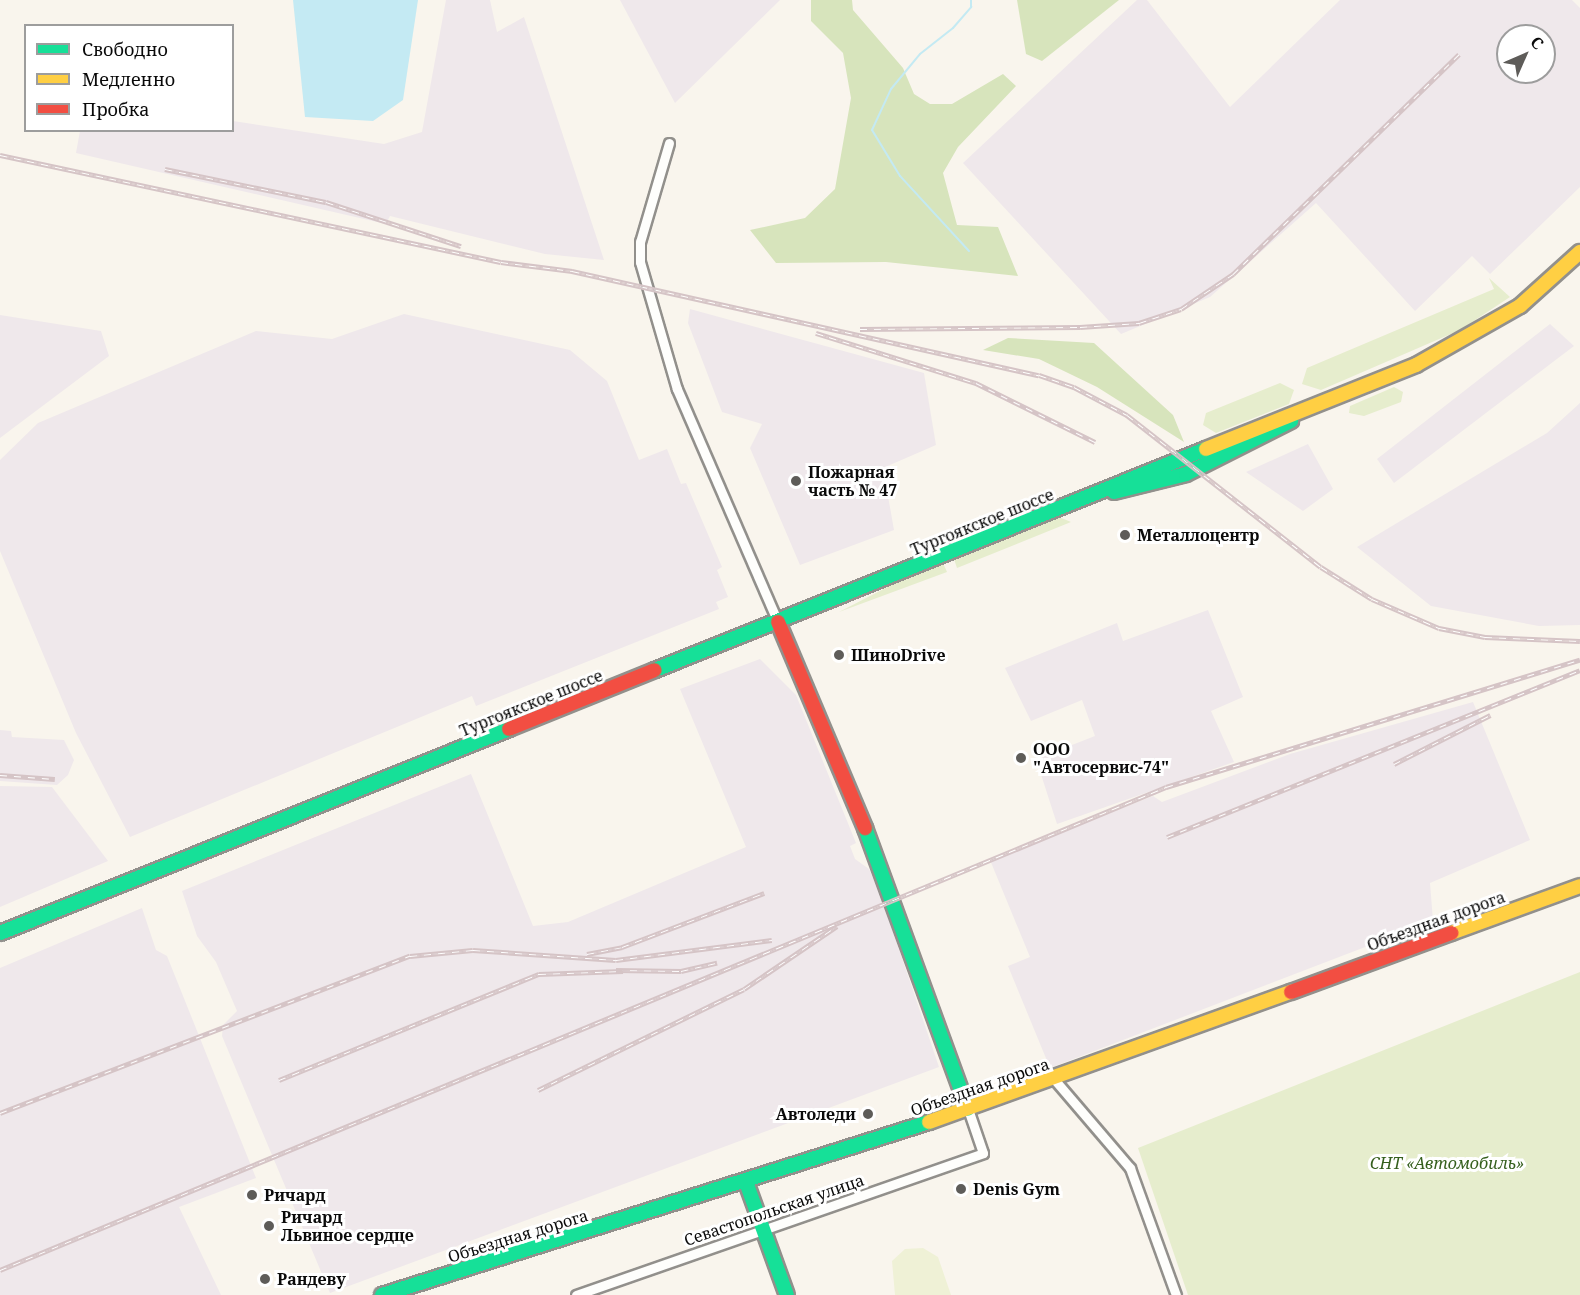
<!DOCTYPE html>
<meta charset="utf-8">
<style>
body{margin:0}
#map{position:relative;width:1580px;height:1295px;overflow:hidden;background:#f9f5ed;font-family:"Noto Serif",serif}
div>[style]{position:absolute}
.industrial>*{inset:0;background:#efe8eb}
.green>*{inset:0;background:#e6edcd}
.forest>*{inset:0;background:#d7e4bc}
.pitch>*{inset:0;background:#eff1d6}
.water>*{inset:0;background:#c4eaf3}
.stream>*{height:2px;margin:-1px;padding:0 1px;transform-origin:1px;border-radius:1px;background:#c4eaf3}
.roads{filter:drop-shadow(2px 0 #92908c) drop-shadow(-2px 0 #92908c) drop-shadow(0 2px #92908c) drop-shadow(0 -2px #92908c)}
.street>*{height:9px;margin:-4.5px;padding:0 4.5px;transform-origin:4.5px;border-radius:4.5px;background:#fefefc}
.fast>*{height:14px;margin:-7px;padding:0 7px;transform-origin:7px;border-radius:7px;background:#16e098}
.slow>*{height:14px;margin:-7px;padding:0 7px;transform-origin:7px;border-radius:7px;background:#ffcf43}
.jam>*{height:14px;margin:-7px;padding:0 7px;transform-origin:7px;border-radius:7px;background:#f24e42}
.rail>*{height:4.5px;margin-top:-2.25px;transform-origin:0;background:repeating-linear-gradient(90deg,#fff 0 7px,#d5c4c6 0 14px);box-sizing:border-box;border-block:2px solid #d5c4c6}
.dots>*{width:16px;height:16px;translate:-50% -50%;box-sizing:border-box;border:3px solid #fff;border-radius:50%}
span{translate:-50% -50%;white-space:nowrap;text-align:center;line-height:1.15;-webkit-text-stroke:6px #fff;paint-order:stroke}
.poi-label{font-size:16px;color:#0a0a0a;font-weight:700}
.left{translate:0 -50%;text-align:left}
.right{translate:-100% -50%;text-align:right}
.street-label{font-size:16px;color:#0a0a0a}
.park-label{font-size:16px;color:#355f1d;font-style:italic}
.legend{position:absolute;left:24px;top:24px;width:210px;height:108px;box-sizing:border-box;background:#fff;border:2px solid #9d9d9d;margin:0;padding:8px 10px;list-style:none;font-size:18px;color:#0a0a0a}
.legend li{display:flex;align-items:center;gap:12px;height:30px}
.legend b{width:30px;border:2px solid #9d9d9d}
.north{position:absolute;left:1496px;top:24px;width:60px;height:60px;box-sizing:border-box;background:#fff;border:2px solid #9d9d9d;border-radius:50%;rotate:45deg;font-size:16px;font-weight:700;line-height:24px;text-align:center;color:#0a0a0a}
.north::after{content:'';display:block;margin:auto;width:21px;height:27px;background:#5e5c59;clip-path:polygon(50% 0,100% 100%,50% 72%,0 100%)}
</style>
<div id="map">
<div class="industrial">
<div style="clip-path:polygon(446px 0,490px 0,497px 32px,524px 17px,604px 260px,545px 254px,390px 216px,386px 224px,76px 153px,80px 131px,232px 130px,233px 121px,384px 144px,422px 132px)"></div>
<div style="clip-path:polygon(620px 0,780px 0,675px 103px)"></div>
<div style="clip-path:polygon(evenodd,1137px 0,1147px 0,1230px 107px,1340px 0,1572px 0,1580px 8px,1580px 187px,1490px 274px,1472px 256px,1415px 311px,1316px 203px,1210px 297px,1121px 334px,963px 163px,1137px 0,1508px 36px,1544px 36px,1544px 72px,1508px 72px,1508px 36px)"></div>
<div style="clip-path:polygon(690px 309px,924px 373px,936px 445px,883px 468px,894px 530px,800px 565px,750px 448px,762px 424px,722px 412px,688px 323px)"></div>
<div style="clip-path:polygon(404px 314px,570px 350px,607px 381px,639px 460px,667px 449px,681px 484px,686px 483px,722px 567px,717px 570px,728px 597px,716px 602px,719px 609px,476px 706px,472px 696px,130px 837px,76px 733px,0 551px,0 460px,38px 423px,256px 331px,332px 339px)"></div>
<div style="clip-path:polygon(0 315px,101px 331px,109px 356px,0 438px)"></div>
<div style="clip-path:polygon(1550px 324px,1574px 346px,1394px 483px,1377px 459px)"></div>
<div style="clip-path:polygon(1580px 403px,1580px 625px,1539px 626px,1431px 606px,1357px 547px,1547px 433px)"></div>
<div style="clip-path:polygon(1308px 444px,1333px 489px,1303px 511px,1246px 472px)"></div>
<div style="clip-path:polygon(1208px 610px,1243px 697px,1211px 711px,1234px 762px,1057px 824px,1036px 759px,1095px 736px,1082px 700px,1031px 721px,1005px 668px,1117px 623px,1123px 641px)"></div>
<div style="clip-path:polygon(760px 659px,796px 695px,856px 843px,850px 846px,855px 859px,869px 869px,881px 896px,939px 1067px,330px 1293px,222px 1036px,223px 1025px,237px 1011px,216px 962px,197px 936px,182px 891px,471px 774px,533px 926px,568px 922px,746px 847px,680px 689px)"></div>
<div style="clip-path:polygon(1473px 702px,1530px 840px,1430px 883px,1433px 921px,1050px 1068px,1008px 966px,1030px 957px,990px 860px,1153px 796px,1162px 802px,1290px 754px)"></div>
<div style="clip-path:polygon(0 730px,11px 731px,12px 737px,64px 740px,74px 760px,68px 775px,57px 785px,0 781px)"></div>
<div style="clip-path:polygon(0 786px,52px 787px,108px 861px,0 907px)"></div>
<div style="clip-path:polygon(142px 908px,156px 950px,167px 956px,256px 1178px,179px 1207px,221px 1295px,0 1295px,0 968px)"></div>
</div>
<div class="green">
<div style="clip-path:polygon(1489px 278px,1510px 297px,1460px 330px,1321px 390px,1302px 384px,1307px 368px,1494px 289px)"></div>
<div style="clip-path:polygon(1280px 383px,1294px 390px,1289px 404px,1216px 433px,1203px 425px,1206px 413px)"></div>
<div style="clip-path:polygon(1394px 387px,1403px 392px,1401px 402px,1364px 416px,1349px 413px,1350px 406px)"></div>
<div style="clip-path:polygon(1059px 517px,1071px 522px,957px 568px,954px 559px)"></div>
<div style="clip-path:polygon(943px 563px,947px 572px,839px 612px,903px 579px)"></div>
<div style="clip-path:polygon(1580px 972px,1580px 1295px,1188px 1295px,1138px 1148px)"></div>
</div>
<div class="forest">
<div style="clip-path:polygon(811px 0,852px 0,853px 10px,903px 68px,914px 94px,930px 104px,952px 104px,1003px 74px,1016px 86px,958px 147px,943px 173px,957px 225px,998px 227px,1018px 276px,886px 262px,776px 263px,750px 230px,805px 218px,835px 189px,851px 98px,843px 53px,811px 21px)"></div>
<div style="clip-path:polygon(1017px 0,1119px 0,1042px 61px,1026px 54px)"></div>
<div style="clip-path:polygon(1008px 338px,1094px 343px,1173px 415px,1184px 442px,1097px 387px,1039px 359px,983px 350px)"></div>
</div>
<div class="pitch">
<div style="clip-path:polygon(923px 1248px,938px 1257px,951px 1295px,895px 1295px,892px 1261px,905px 1249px)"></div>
</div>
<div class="water">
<div style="clip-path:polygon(293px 0,418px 0,403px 100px,373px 121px,305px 117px)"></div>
</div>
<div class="stream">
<div style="left:969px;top:251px;width:102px;rotate:-132.6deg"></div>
<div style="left:900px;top:176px;width:54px;rotate:-121.3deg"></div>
<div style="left:872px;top:130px;width:45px;rotate:-65.1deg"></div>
<div style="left:891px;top:89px;width:45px;rotate:-50.4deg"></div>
<div style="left:920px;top:54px;width:42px;rotate:-38.2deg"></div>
<div style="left:953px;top:28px;width:28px;rotate:-49deg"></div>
<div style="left:971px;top:7px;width:7px;rotate:-90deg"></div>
</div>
<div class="roads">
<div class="street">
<div style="left:669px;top:143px;width:103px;rotate:106.3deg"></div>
<div style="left:640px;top:242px;width:20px;rotate:90deg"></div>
<div style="left:640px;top:262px;width:132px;rotate:73.8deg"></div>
<div style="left:677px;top:389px;width:254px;rotate:66.6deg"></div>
<div style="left:1054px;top:1079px;width:117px;rotate:49.5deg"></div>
<div style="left:1130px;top:1168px;width:135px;rotate:70.1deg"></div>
<div style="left:576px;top:1295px;width:431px;rotate:-19.2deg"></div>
<div style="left:983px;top:1153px;width:46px;rotate:-108.8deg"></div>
</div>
<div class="fast">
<div style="left:1114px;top:492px;width:74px;rotate:-14deg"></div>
<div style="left:1186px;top:474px;width:118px;rotate:-26.8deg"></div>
<div style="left:655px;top:670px;width:594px;rotate:-21.86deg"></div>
<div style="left:865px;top:828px;width:299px;rotate:69.9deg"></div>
<div style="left:0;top:933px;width:548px;rotate:-21.84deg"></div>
<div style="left:746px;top:1182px;width:120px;rotate:70.1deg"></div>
<div style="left:382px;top:1295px;width:574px;rotate:-17.55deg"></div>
</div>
<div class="slow">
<div style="left:1206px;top:449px;width:226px;rotate:-21.8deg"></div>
<div style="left:1416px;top:365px;width:120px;rotate:-29.6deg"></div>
<div style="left:1520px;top:306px;width:81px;rotate:-42deg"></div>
<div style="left:1451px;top:933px;width:137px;rotate:-20deg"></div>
<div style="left:929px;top:1122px;width:385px;rotate:-19.8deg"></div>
</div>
<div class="jam">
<div style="left:778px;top:622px;width:224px;rotate:67.1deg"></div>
<div style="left:509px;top:729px;width:157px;rotate:-22deg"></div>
<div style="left:1291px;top:992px;width:171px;rotate:-20.2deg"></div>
</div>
</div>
<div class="rail">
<div style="left:0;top:155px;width:512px;rotate:12.06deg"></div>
<div style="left:501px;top:262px;width:72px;rotate:7.2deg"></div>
<div style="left:572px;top:271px;width:478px;rotate:12.6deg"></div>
<div style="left:1039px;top:375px;width:37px;rotate:19deg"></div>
<div style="left:1074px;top:387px;width:60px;rotate:27.8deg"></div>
<div style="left:1127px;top:415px;width:246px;rotate:38.1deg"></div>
<div style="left:1321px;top:567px;width:60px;rotate:32.1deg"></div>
<div style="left:1372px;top:599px;width:73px;rotate:23.4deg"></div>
<div style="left:1439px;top:628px;width:47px;rotate:11.1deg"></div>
<div style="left:1485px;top:637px;width:95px;rotate:2.4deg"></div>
<div style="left:165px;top:169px;width:164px;rotate:11.6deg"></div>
<div style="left:326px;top:202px;width:142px;rotate:18.1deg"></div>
<div style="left:860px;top:329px;width:220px;rotate:-0.5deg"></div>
<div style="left:1080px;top:327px;width:59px;rotate:-3.9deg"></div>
<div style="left:1139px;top:323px;width:44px;rotate:-18.4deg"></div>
<div style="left:1181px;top:309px;width:63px;rotate:-33.9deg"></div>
<div style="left:1233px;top:274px;width:315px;rotate:-44.2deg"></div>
<div style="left:816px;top:333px;width:168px;rotate:17.4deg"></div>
<div style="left:976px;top:383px;width:133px;rotate:26.4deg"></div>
<div style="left:1394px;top:764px;width:108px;rotate:-27deg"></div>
<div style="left:0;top:775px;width:55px;rotate:4.2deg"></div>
<div style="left:1167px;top:837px;width:445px;rotate:-22deg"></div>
<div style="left:587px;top:954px;width:36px;rotate:-11deg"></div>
<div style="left:622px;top:947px;width:152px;rotate:-20.8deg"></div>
<div style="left:616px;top:970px;width:65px;rotate:0.9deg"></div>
<div style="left:681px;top:971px;width:37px;rotate:-13deg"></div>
<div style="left:279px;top:1080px;width:281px;rotate:-22.2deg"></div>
<div style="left:539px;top:974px;width:84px;rotate:-2deg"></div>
<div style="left:538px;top:1090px;width:229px;rotate:-26.1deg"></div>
<div style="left:744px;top:989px;width:112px;rotate:-34.1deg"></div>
<div style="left:0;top:1113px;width:439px;rotate:-21deg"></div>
<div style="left:410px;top:956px;width:63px;rotate:-5.4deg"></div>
<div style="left:473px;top:950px;width:143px;rotate:4deg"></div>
<div style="left:616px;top:960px;width:157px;rotate:-7.3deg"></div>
<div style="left:0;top:1270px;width:1262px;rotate:-22.5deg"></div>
<div style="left:1166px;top:787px;width:433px;rotate:-17.1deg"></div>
</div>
<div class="dots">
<div style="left:796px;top:481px;background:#5e5c59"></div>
<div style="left:1125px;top:535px;background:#5e5c59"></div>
<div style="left:839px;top:655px;background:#5e5c59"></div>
<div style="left:1021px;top:758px;background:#5e5c59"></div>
<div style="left:868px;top:1114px;background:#5e5c59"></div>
<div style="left:961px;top:1189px;background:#5e5c59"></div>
<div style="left:252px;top:1195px;background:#5e5c59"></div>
<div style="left:269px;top:1226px;background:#5e5c59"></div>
<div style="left:265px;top:1279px;background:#5e5c59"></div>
</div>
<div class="poi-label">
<span class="left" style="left:808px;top:481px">Пожарная<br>часть № 47</span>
<span class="left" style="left:1137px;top:535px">Металлоцентр</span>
<span class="left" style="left:851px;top:655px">ШиноDrive</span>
<span class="left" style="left:1033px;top:758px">ООО<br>"Автосервис-74"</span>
<span class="right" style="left:856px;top:1114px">Автоледи</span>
<span class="left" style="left:973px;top:1189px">Denis Gym</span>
<span class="left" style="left:264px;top:1195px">Ричард</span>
<span class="left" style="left:281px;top:1226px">Ричард<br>Львиное сердце</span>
<span class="left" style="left:277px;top:1279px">Рандеву</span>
</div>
<div class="street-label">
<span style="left:982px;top:522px;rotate:-22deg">Тургоякское шоссе</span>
<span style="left:531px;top:703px;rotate:-22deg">Тургоякское шоссе</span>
<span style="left:1436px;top:921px;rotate:-20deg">Объездная дорога</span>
<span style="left:980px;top:1087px;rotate:-19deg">Объездная дорога</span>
<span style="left:774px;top:1210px;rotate:-19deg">Севастопольская улица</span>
<span style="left:518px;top:1236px;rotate:-17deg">Объездная дорога</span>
</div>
<div class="park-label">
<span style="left:1447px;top:1163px">СНТ «Автомобиль»</span>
</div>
<ul class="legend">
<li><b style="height:8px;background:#16e098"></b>Свободно</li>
<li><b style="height:8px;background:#ffcf43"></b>Медленно</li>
<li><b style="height:8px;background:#f24e42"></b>Пробка</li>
</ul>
<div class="north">С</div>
</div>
